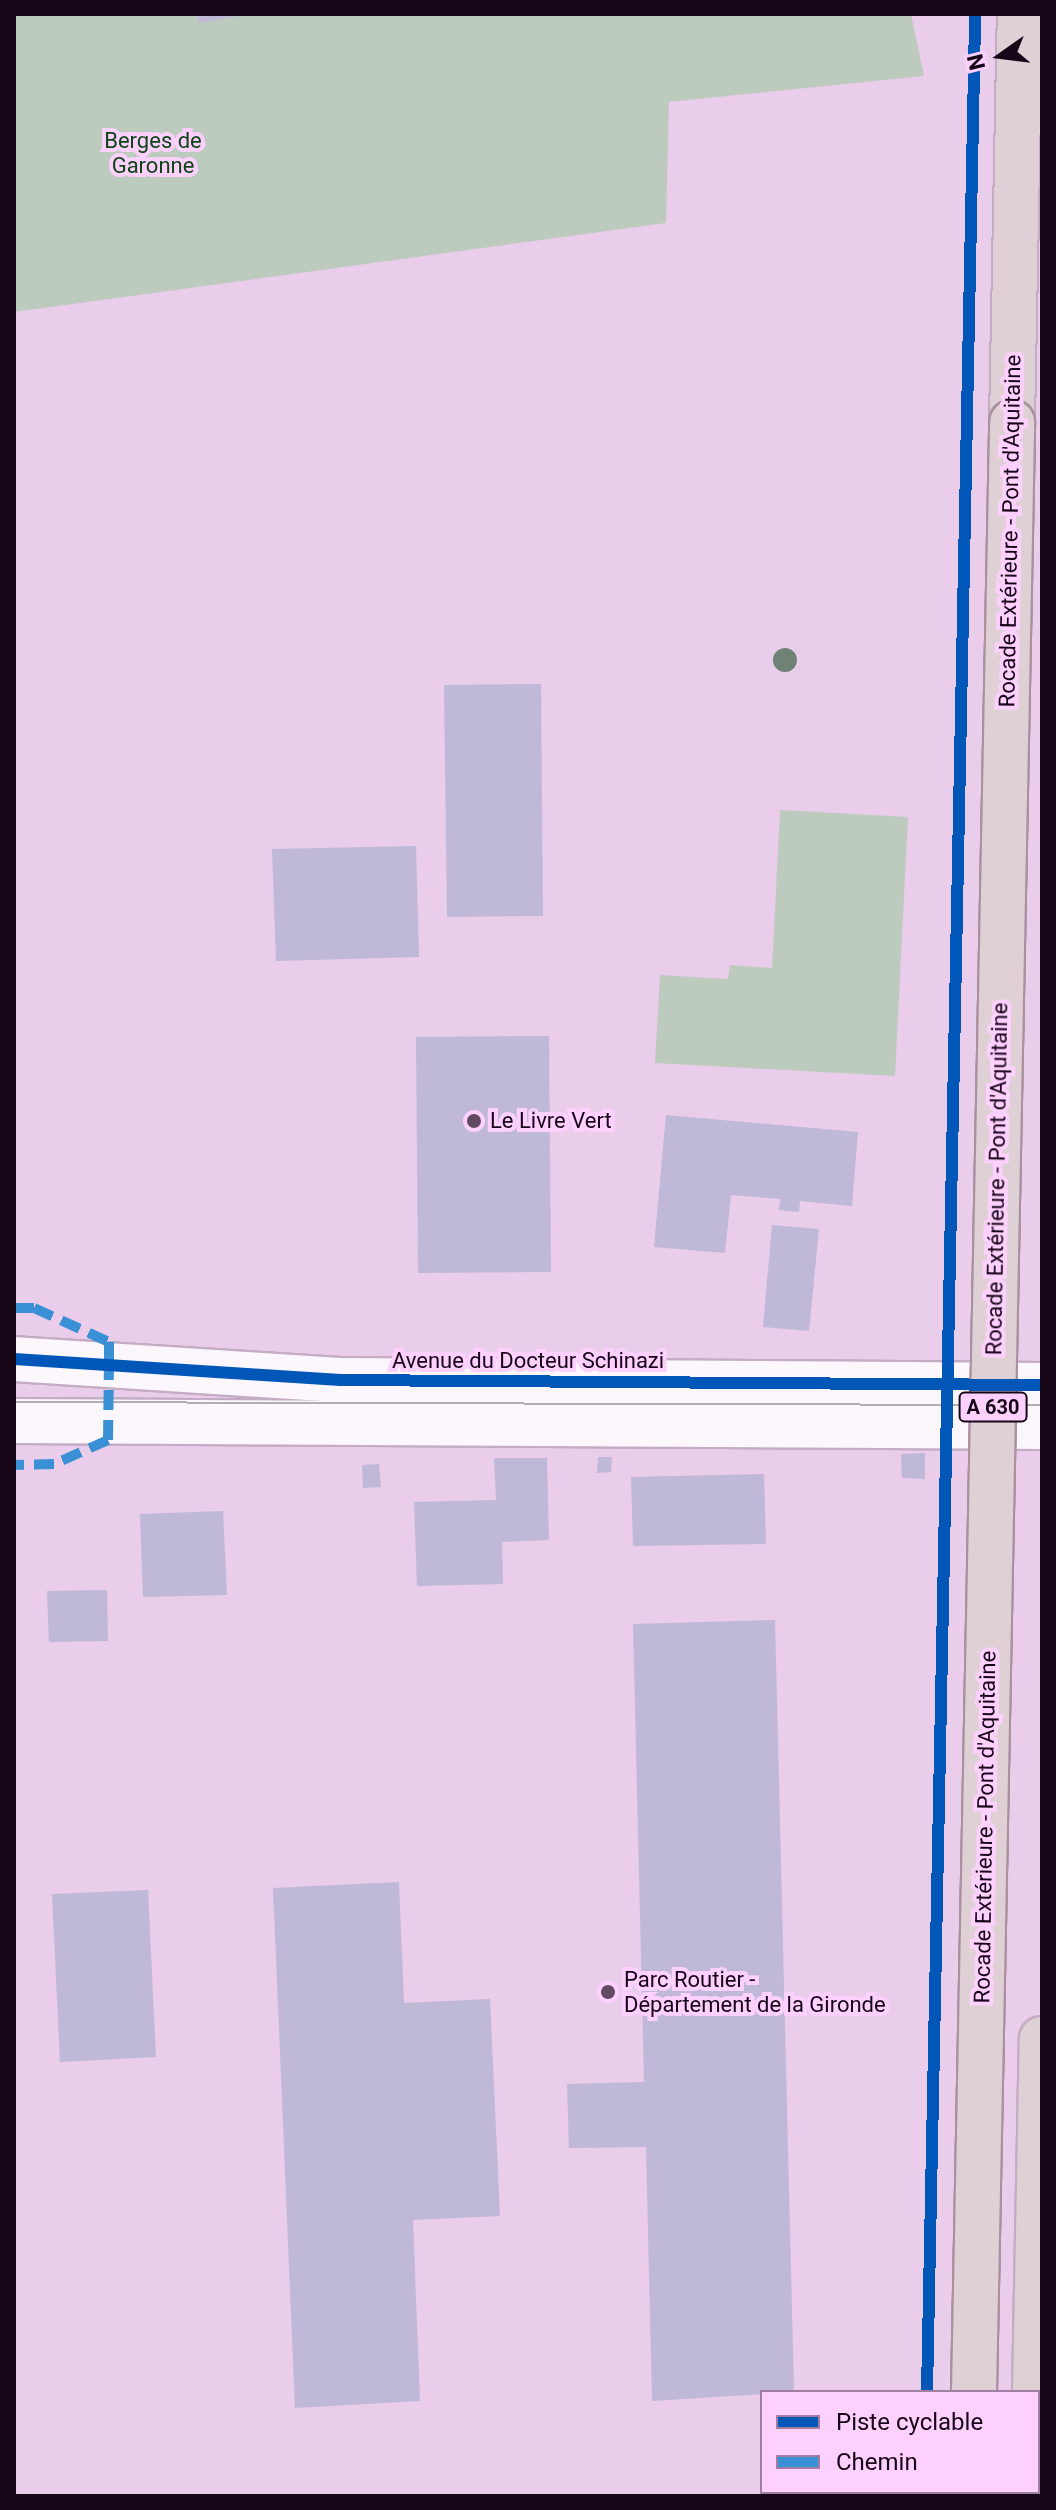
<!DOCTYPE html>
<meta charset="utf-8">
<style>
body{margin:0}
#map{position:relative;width:1056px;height:2510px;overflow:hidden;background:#eacceb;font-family:Roboto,sans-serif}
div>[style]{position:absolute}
.green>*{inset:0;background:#bdcbbe}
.building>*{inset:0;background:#bfb8d6}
.roads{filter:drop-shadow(2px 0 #c3acc4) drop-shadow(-2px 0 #c3acc4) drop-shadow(0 2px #c3acc4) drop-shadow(0 -2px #c3acc4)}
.minor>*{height:44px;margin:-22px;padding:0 22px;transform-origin:22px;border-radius:22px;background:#fcf7fc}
.highway>*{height:44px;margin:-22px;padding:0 22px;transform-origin:22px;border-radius:22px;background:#ded0d4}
.tram>*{height:2px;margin:-1px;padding:0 1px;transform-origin:1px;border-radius:1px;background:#b3acb3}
.bridges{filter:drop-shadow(2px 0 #a9919f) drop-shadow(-2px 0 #a9919f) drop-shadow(0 2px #a9919f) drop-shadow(0 -2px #a9919f)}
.highway-bridge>*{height:44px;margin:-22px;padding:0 22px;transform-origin:22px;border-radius:22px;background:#ded0d4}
.quiet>*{height:10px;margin-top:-5px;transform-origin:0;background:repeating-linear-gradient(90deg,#3990d4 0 20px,transparent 0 30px)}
.cycleway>*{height:12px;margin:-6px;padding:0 6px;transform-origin:6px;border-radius:6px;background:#0057b8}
.trees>*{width:24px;height:24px;margin:-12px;border-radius:50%;background:#708275}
.dots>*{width:22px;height:22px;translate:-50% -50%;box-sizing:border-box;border:4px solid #fdd0fe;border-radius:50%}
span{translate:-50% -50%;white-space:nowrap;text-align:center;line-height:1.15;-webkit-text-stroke:8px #fdd0fe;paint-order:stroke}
.shield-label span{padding:2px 6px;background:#fdd0fe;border:2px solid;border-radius:6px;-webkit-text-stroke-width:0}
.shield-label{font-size:20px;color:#170518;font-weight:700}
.park-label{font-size:22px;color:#0d4515}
.street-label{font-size:22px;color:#170518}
.poi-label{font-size:22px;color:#170518}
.left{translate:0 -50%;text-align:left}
.frame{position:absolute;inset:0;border:16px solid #170518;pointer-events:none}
.legend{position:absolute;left:760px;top:2390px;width:280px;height:104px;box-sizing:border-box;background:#fdd0fe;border:2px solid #a17fa2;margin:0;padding:10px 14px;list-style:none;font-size:24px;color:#170518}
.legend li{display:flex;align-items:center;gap:16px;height:40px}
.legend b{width:40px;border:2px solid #a17fa2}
.north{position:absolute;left:960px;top:16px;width:80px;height:80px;-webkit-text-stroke:6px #fdd0fe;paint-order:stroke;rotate:256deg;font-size:22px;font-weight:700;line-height:32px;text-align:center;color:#170518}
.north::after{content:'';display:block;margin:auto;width:28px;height:36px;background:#170518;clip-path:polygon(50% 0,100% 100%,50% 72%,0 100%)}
</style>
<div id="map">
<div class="green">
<div style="clip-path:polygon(14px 14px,911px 14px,924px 76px,669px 102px,666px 223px,14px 312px)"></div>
<div style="clip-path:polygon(780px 810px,908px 817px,895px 1076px,655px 1063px,660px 975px,728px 979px,730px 965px,772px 968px)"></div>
</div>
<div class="building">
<div style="clip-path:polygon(197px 14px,238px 14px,239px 16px,199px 23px)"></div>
<div style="clip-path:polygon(541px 684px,543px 916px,447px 917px,444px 685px)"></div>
<div style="clip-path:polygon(416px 846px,419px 957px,276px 961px,272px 849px)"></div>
<div style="clip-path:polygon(549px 1036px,551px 1272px,418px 1273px,416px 1037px)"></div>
<div style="clip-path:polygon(666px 1115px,858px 1132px,852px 1206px,800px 1201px,799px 1212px,779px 1210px,780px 1199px,731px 1195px,725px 1253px,654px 1247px)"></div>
<div style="clip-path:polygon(772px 1225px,819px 1229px,809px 1331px,763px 1327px)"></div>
<div style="clip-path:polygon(925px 1453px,925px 1479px,902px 1478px,901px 1454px)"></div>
<div style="clip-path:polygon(598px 1457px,612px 1457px,611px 1472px,597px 1473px)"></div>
<div style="clip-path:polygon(494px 1458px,547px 1458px,549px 1540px,502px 1542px,503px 1584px,417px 1586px,414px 1502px,496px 1500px)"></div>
<div style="clip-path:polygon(379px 1464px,381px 1487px,363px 1488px,362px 1465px)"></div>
<div style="clip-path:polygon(764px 1474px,766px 1544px,633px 1546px,631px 1477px)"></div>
<div style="clip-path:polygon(223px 1511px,227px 1595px,143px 1597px,140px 1514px)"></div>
<div style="clip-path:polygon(107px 1590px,108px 1641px,49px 1642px,47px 1591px)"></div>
<div style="clip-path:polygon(775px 1620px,794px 2392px,652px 2401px,646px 2147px,569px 2148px,567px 2084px,644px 2082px,633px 1624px)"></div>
<div style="clip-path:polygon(399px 1882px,404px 2003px,490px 1999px,500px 2216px,413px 2220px,420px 2401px,295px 2408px,273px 1888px)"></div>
<div style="clip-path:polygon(148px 1890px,156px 2057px,60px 2062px,52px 1894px)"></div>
</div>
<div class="roads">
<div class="minor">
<div style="left:14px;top:1359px;width:327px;rotate:3.7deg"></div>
<div style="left:340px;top:1380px;width:702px;rotate:0.41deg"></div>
<div style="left:14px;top:1421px;width:1028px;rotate:0.33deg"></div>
</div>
<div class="highway">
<div style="left:1012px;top:422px;width:408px;rotate:-88.9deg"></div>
<div style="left:1035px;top:2392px;width:353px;rotate:-88.9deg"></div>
<div style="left:972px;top:2496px;width:4px;rotate:-90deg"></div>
<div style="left:1033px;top:2496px;width:4px;rotate:-90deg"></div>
</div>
</div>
<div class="tram">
<div style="left:14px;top:1402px;width:1028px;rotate:0.17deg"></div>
</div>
<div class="bridges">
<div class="highway-bridge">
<div style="left:974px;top:2392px;width:1970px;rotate:-88.89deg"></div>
</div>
</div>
<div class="quiet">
<div style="left:14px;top:1308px;width:20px"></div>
<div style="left:34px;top:1308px;width:82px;rotate:24.4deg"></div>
<div style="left:109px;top:1342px;width:18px;rotate:90deg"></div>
<div style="left:109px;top:1360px;width:80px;rotate:90.7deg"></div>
<div style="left:108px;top:1440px;width:59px;rotate:156deg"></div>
<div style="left:54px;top:1464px;width:40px;rotate:178.6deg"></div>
</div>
<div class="cycleway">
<div style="left:14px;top:1359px;width:327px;rotate:3.7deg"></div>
<div style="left:340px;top:1380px;width:702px;rotate:0.41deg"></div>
<div style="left:927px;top:2392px;width:2378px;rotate:-88.84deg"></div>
</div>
<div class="trees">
<div style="left:785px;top:660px"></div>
</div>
<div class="dots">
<div style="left:474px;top:1121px;background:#614b62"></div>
<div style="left:608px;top:1992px;background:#614b62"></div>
</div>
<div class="shield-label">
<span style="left:993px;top:1407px">A 630</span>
</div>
<div class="park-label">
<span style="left:153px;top:153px">Berges de<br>Garonne</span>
</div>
<div class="street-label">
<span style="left:1010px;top:531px;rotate:-89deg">Rocade Extérieure - Pont d'Aquitaine</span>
<span style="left:997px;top:1179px;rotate:-89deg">Rocade Extérieure - Pont d'Aquitaine</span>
<span style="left:528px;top:1361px">Avenue du Docteur Schinazi</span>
<span style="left:985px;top:1827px;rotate:-89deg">Rocade Extérieure - Pont d'Aquitaine</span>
</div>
<div class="poi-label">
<span class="left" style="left:490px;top:1121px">Le Livre Vert</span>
<span class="left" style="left:624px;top:1992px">Parc Routier -<br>Département de la Gironde</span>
</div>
<div class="frame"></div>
<ul class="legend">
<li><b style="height:10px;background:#0057b8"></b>Piste cyclable</li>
<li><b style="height:10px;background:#3990d4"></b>Chemin</li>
</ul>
<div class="north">N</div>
</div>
